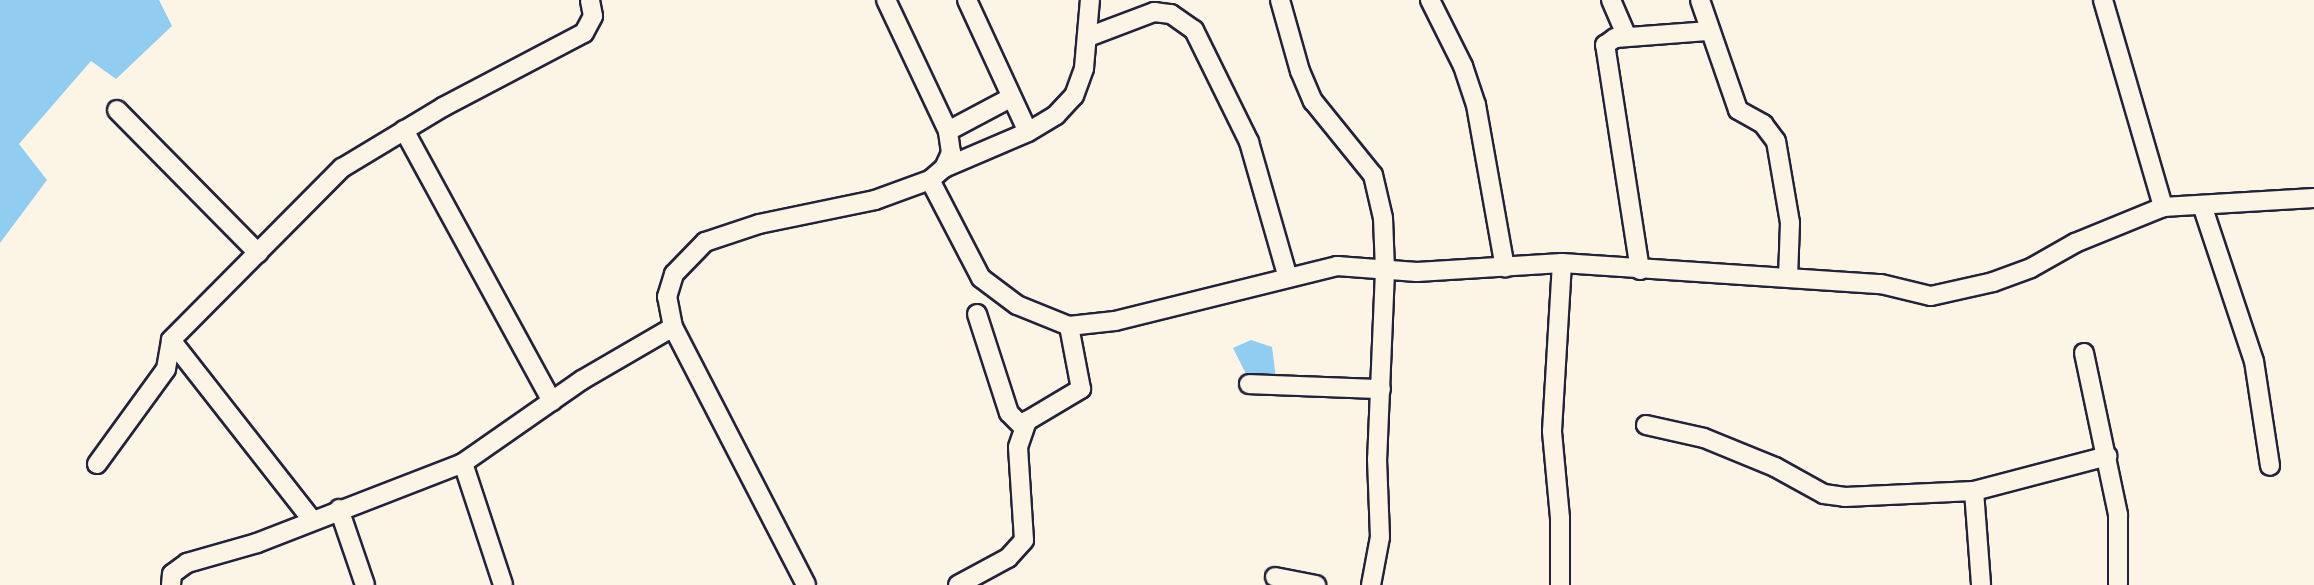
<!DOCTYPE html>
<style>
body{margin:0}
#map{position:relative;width:2314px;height:585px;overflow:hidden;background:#fcf5e5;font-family:"Architects Daughter",sans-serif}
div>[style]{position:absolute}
.water>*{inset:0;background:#91ccf1}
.roads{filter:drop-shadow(2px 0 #22223b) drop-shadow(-2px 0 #22223b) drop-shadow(0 2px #22223b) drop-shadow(0 -2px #22223b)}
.street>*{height:18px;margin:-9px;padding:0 9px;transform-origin:9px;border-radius:9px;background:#fcf5e5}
span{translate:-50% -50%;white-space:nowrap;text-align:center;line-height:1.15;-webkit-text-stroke:5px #fcf5e5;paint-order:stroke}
</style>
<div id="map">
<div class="water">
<div style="clip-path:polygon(0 0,159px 0,172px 26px,116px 79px,91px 61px,19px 144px,47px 180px,0 243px)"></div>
<div style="clip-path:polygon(1251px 340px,1272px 347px,1276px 378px,1247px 376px,1233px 348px)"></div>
</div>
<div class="roads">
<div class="street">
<div style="left:967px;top:0;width:145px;rotate:65.2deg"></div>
<div style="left:1280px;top:0;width:74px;rotate:74.3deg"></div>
<div style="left:1300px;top:71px;width:33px;rotate:67deg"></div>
<div style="left:1313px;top:101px;width:95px;rotate:51deg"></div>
<div style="left:1373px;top:175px;width:44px;rotate:76.9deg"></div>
<div style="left:1383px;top:218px;width:53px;rotate:87.8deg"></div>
<div style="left:1385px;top:271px;width:188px;rotate:92.4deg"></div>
<div style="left:1377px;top:459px;width:78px;rotate:87.8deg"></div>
<div style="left:1380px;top:537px;width:49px;rotate:100.6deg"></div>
<div style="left:1430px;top:0;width:74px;rotate:63.4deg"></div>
<div style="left:1463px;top:66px;width:41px;rotate:71.6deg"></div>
<div style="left:1476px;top:105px;width:165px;rotate:79.9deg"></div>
<div style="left:1611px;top:0;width:40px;rotate:66.6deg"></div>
<div style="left:1700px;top:0;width:116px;rotate:70.9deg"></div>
<div style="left:1738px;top:110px;width:29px;rotate:29deg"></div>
<div style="left:1763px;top:124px;width:21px;rotate:53deg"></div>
<div style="left:1776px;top:141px;width:83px;rotate:80.3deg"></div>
<div style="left:1790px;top:223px;width:54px;rotate:92.1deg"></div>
<div style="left:2103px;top:0;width:216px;rotate:73.8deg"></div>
<div style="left:1088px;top:37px;width:71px;rotate:-20.7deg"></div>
<div style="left:1154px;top:12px;width:17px;rotate:7deg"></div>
<div style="left:1171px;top:14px;width:28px;rotate:35deg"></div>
<div style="left:1194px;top:30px;width:125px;rotate:63.8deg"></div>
<div style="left:1249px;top:142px;width:141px;rotate:74deg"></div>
<div style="left:117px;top:110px;width:201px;rotate:45.4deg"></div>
<div style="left:404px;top:130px;width:309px;rotate:61.4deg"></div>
<div style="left:948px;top:131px;width:72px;rotate:-28deg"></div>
<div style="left:944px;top:168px;width:91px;rotate:-23.2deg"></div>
<div style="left:1028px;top:132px;width:33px;rotate:-31deg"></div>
<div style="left:1056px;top:115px;width:26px;rotate:-47deg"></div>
<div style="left:1074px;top:96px;width:30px;rotate:-70deg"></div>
<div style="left:1084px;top:68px;width:68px;rotate:-85deg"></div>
<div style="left:930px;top:180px;width:110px;rotate:62.5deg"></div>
<div style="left:981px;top:278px;width:45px;rotate:36.9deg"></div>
<div style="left:1017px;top:305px;width:56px;rotate:22deg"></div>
<div style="left:1069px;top:326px;width:46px;rotate:-6.2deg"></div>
<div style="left:1115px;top:321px;width:229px;rotate:-13.9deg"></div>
<div style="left:1337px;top:266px;width:80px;rotate:4.3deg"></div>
<div style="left:1417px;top:272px;width:145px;rotate:-3.6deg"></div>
<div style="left:1562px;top:263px;width:320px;rotate:3.8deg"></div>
<div style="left:1881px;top:284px;width:51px;rotate:13.5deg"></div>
<div style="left:1931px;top:296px;width:64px;rotate:-12.7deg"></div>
<div style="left:1993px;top:282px;width:40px;rotate:-20.2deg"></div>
<div style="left:2031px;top:268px;width:51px;rotate:-29.6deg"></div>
<div style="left:2075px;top:243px;width:95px;rotate:-22.2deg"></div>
<div style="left:2163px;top:207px;width:151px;rotate:-3.4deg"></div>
<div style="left:2202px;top:205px;width:164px;rotate:71.6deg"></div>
<div style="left:2254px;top:361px;width:106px;rotate:81.3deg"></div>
<div style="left:1640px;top:270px;width:228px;rotate:-98.8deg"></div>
<div style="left:1605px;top:45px;width:12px;rotate:-35deg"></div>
<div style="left:1615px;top:38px;width:93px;rotate:-4.3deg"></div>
<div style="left:977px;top:314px;width:104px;rotate:72.1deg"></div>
<div style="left:1009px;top:413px;width:20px;rotate:45deg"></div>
<div style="left:673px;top:327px;width:290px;rotate:62.7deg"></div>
<div style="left:171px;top:340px;width:229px;rotate:51.9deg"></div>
<div style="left:2084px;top:353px;width:166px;rotate:78.1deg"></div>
<div style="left:2118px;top:515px;width:69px;rotate:90deg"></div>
<div style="left:1249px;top:384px;width:132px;rotate:2.2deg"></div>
<div style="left:1646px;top:425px;width:59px;rotate:12.6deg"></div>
<div style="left:1704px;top:438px;width:77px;rotate:22.2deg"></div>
<div style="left:1775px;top:467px;width:56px;rotate:28.9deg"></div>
<div style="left:1824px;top:494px;width:21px;rotate:8deg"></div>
<div style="left:1845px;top:497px;width:129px;rotate:-2.7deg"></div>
<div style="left:1974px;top:491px;width:138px;rotate:-14.7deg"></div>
<div style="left:463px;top:463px;width:128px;rotate:71.8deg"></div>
<div style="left:97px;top:464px;width:117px;rotate:-54deg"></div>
<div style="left:166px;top:369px;width:29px;rotate:-80deg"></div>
<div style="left:171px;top:340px;width:243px;rotate:-45.2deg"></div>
<div style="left:342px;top:168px;width:118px;rotate:-31.1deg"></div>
<div style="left:443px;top:107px;width:159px;rotate:-27.7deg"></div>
<div style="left:584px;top:33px;width:19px;rotate:-62deg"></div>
<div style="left:593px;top:16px;width:16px;rotate:-101deg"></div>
<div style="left:1974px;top:491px;width:94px;rotate:85.7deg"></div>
<div style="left:339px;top:509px;width:80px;rotate:71.1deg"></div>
<div style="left:1275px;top:577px;width:42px;rotate:11deg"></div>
<div style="left:171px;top:585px;width:11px;rotate:-85deg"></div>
<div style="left:172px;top:574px;width:19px;rotate:-36deg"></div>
<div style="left:187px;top:563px;width:73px;rotate:-15.9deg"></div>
<div style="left:257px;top:543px;width:221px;rotate:-21.2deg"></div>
<div style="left:463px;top:463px;width:145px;rotate:-34.9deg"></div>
<div style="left:582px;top:380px;width:105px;rotate:-30.2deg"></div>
<div style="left:673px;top:327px;width:31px;rotate:-101deg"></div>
<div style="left:667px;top:297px;width:24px;rotate:-73deg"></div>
<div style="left:674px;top:274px;width:45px;rotate:-45.9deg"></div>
<div style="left:705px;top:242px;width:57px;rotate:-18.4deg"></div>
<div style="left:759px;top:224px;width:118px;rotate:-11.7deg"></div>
<div style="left:875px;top:200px;width:59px;rotate:-20deg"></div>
<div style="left:930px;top:180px;width:18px;rotate:-41deg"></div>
<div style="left:944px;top:168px;width:17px;rotate:-65deg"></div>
<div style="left:951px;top:153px;width:22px;rotate:-98deg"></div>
<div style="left:948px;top:131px;width:145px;rotate:-115.3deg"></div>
<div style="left:958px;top:585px;width:57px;rotate:-28.4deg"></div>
<div style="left:1008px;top:558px;width:24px;rotate:-48deg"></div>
<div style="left:1024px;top:540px;width:93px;rotate:-93.7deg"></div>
<div style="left:1018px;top:447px;width:28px;rotate:-71deg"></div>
<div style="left:1027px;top:421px;width:63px;rotate:-30.7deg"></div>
<div style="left:1081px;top:389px;width:64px;rotate:-100.8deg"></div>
<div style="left:1560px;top:585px;width:67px;rotate:-90deg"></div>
<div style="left:1560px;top:518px;width:87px;rotate:-95.3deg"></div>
<div style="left:1552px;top:431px;width:168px;rotate:-86.6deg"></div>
</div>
</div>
</div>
